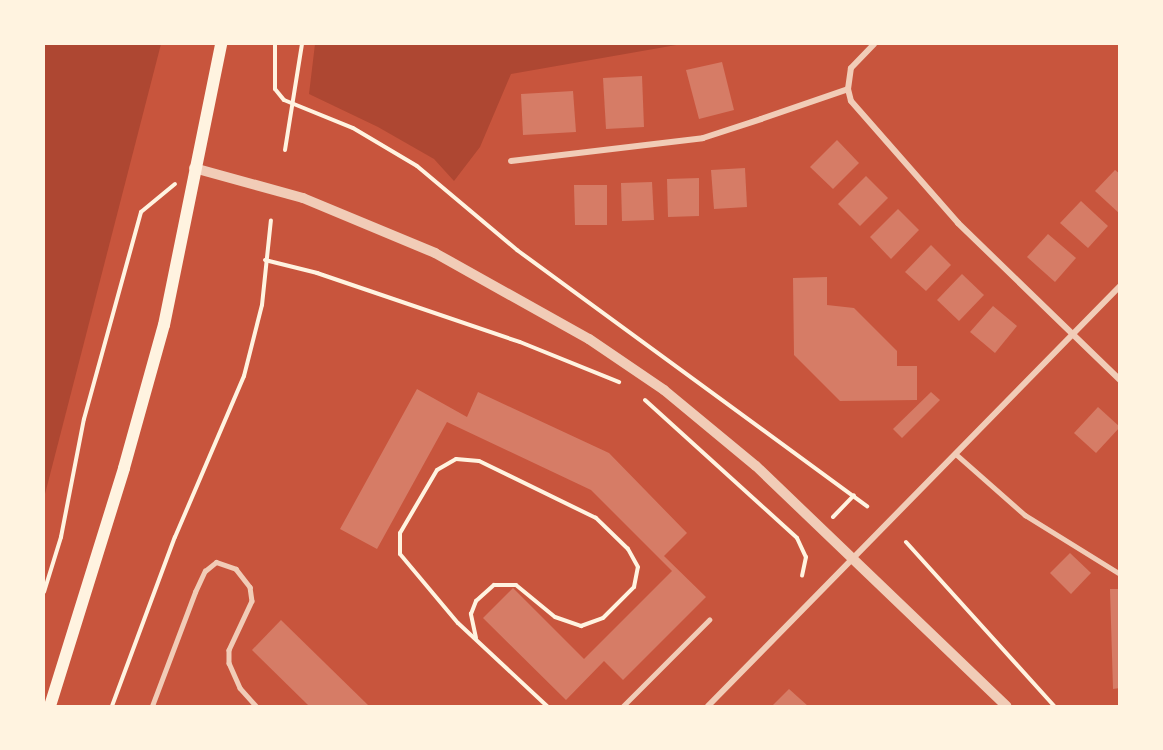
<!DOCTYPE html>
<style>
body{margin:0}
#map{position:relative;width:1163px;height:750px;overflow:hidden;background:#c8553d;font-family:"Zilla Slab",serif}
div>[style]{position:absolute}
.green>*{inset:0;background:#ae4732}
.building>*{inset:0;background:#d67c66}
.path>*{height:4px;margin:-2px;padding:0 2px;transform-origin:2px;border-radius:2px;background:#fff3e0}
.service>*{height:4.5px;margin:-2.25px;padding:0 2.25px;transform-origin:2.25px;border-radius:2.25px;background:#f1ccb7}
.minor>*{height:6px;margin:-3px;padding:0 3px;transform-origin:3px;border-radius:3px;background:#f1ccb7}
.tertiary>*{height:10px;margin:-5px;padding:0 5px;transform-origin:5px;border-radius:5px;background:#f1ccb7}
.secondary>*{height:12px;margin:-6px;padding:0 6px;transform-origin:6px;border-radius:6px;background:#fff3e0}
span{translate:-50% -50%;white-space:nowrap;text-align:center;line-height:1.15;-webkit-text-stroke:4.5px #fff3e0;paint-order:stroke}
.frame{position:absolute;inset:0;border:45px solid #fff3e0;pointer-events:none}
</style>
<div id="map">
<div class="green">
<div style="clip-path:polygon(44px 44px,161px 44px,44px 498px)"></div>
<div style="clip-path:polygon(315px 44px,682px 44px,511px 74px,480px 147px,454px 181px,434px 159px,378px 127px,309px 94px)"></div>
</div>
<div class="building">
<div style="clip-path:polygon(722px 62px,734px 110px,699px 119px,686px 70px)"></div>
<div style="clip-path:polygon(642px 76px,644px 127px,606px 129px,603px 78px)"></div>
<div style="clip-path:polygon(573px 91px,576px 132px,523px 135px,521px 94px)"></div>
<div style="clip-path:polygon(837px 140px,859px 163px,833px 189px,810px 167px)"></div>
<div style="clip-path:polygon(745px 168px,747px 207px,714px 209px,711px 170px)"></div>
<div style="clip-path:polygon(1115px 170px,1120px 174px,1120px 214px,1095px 191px)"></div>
<div style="clip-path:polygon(866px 176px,888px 198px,860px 226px,838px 204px)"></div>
<div style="clip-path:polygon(699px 178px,699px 216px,668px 217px,667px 179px)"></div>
<div style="clip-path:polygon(652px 182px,654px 220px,622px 221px,621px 183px)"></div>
<div style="clip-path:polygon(574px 185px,607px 185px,607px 225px,575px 225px)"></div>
<div style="clip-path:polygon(1081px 201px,1108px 226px,1088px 248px,1060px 223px)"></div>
<div style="clip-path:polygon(898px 209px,919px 230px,891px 259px,870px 237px)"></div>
<div style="clip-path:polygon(1048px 234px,1076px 258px,1055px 282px,1027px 257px)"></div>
<div style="clip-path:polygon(931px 245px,951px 265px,926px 291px,905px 272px)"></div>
<div style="clip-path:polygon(962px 274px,984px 295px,959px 321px,937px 300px)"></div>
<div style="clip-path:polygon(827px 277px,827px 305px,854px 308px,897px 351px,897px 366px,917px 366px,917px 400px,840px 401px,794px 355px,793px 278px)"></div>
<div style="clip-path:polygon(993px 306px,1017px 326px,995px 353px,970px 332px)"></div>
<div style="clip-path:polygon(417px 389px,467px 417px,478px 392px,609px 453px,687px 533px,664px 556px,706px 597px,623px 680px,604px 661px,566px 700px,483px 618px,513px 588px,584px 659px,672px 571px,591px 490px,447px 422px,377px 549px,340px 529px)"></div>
<div style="clip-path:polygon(931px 392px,940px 400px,902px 438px,893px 429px)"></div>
<div style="clip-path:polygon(1098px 407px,1120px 427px,1096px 453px,1074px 433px)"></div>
<div style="clip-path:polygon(1070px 553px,1091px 573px,1071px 594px,1050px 573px)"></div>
<div style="clip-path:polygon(1110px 589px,1120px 589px,1120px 688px,1113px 689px)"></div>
<div style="clip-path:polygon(281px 620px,369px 706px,309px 706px,252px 650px)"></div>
<div style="clip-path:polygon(789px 689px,808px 706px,772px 706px)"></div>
</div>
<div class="path">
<div style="left:275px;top:44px;width:45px;rotate:90deg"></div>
<div style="left:275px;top:89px;width:14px;rotate:51deg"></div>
<div style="left:284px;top:100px;width:74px;rotate:22.1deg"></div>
<div style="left:353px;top:128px;width:74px;rotate:30.7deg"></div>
<div style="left:417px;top:166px;width:131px;rotate:40deg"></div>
<div style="left:517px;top:250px;width:434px;rotate:36.2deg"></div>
<div style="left:285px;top:150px;width:107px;rotate:-80.9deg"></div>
<div style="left:265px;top:260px;width:54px;rotate:14deg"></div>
<div style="left:317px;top:273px;width:214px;rotate:18.8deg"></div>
<div style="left:520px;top:342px;width:107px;rotate:22deg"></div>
<div style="left:645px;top:400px;width:205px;rotate:42.2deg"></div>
<div style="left:797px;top:538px;width:21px;rotate:65deg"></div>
<div style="left:806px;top:557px;width:19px;rotate:102deg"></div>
<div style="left:833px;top:517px;width:30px;rotate:-46deg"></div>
<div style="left:906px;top:542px;width:221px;rotate:47.9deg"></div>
<div style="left:44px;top:592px;width:58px;rotate:-72.8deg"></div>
<div style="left:61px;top:537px;width:120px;rotate:-79deg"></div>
<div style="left:84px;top:419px;width:215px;rotate:-74.6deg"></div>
<div style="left:141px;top:212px;width:44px;rotate:-39.5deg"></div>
<div style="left:476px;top:638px;width:25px;rotate:-102deg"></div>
<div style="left:471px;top:614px;width:14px;rotate:-69deg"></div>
<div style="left:476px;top:601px;width:24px;rotate:-42deg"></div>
<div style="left:494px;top:585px;width:22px"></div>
<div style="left:516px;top:585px;width:50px;rotate:39.4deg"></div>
<div style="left:555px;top:617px;width:28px;rotate:19deg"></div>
<div style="left:581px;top:626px;width:23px;rotate:-20deg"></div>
<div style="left:603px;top:618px;width:44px;rotate:-45deg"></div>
<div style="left:634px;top:587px;width:20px;rotate:-79deg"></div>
<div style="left:638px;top:567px;width:21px;rotate:-119deg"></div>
<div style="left:628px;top:549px;width:45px;rotate:-135.9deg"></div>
<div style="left:596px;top:518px;width:130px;rotate:-154deg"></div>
<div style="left:479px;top:461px;width:23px;rotate:-175deg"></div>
<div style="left:456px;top:459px;width:22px;rotate:150deg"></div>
<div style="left:437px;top:470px;width:73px;rotate:120.4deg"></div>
<div style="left:400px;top:533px;width:21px;rotate:90deg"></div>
<div style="left:400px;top:554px;width:90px;rotate:50deg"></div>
<div style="left:458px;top:623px;width:122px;rotate:43deg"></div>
<div style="left:112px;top:706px;width:180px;rotate:-69.6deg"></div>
<div style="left:175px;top:537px;width:175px;rotate:-66.8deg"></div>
<div style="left:244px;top:376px;width:73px;rotate:-75.8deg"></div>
<div style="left:262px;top:305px;width:85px;rotate:-84deg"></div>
</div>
<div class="service">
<div style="left:957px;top:455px;width:91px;rotate:41.4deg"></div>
<div style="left:1025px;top:515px;width:112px;rotate:31.8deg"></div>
<div style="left:152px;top:706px;width:122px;rotate:-69.3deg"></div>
<div style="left:195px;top:592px;width:23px;rotate:-65deg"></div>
<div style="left:205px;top:571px;width:14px;rotate:-39deg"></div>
<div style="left:216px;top:562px;width:21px;rotate:19deg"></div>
<div style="left:236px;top:569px;width:23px;rotate:52deg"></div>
<div style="left:250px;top:587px;width:14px;rotate:82deg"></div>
<div style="left:252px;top:601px;width:54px;rotate:115.1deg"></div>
<div style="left:229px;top:650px;width:13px;rotate:90deg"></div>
<div style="left:229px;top:663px;width:27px;rotate:66deg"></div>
<div style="left:240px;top:688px;width:24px;rotate:48deg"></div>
<div style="left:623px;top:706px;width:122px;rotate:-45deg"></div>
</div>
<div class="minor">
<div style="left:848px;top:89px;width:12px;rotate:76deg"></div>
<div style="left:851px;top:101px;width:162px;rotate:48.7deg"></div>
<div style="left:958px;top:223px;width:226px;rotate:44.1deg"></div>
<div style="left:511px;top:161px;width:193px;rotate:-6.8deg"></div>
<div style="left:703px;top:138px;width:61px;rotate:-18.1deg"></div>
<div style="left:761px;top:119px;width:92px;rotate:-19deg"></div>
<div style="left:848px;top:89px;width:21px;rotate:-82deg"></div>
<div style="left:851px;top:68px;width:33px;rotate:-46deg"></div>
<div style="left:708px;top:706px;width:588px;rotate:-45.55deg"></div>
</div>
<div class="tertiary">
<div style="left:194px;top:168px;width:113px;rotate:15.4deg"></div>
<div style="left:303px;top:198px;width:143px;rotate:22.6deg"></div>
<div style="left:435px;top:253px;width:176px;rotate:29.2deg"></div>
<div style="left:589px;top:339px;width:91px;rotate:34.2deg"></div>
<div style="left:664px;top:390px;width:119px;rotate:39.6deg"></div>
<div style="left:756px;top:466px;width:347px;rotate:43.8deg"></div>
</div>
<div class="secondary">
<div style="left:50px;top:706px;width:249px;rotate:-72.7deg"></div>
<div style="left:124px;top:468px;width:148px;rotate:-74.4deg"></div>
<div style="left:164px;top:325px;width:287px;rotate:-78.5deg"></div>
</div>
<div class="frame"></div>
</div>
